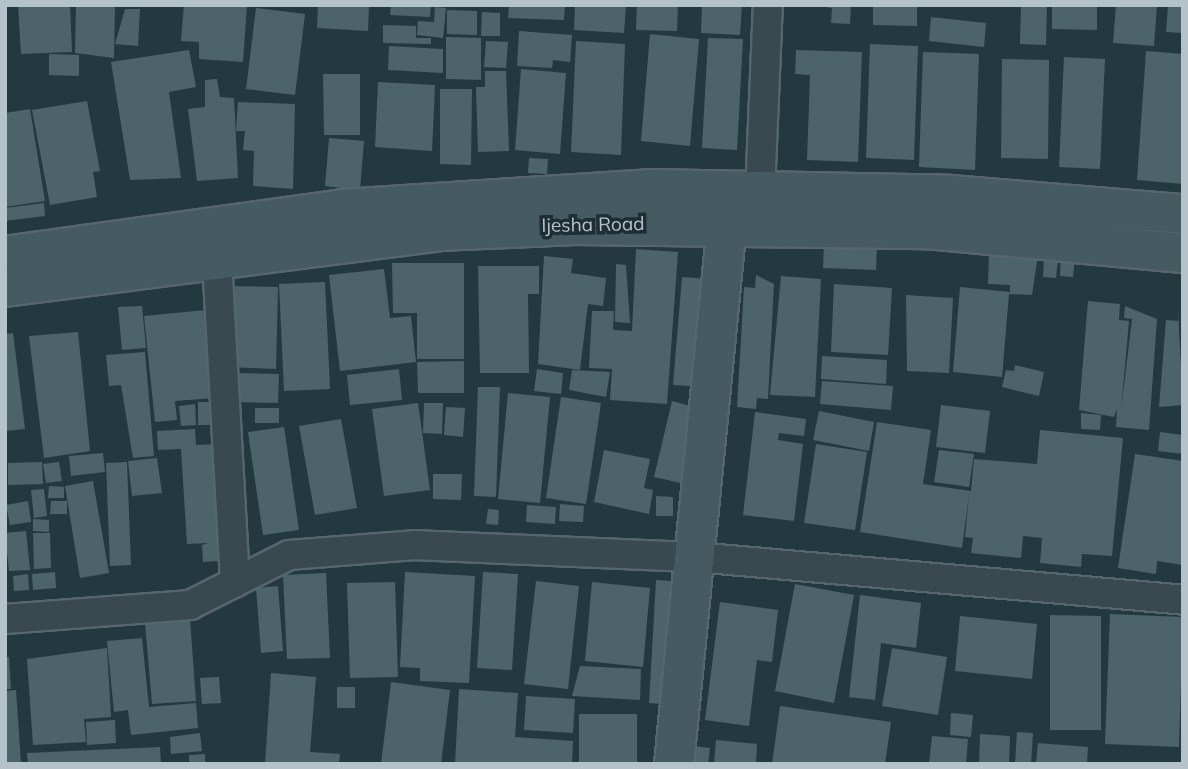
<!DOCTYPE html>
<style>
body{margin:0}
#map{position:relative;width:1188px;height:769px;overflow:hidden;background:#24383f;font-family:Mulish,sans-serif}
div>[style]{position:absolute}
.building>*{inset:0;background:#4d636a}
.roads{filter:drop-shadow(2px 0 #56666d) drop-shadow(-2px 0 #56666d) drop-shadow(0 2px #56666d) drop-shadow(0 -2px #56666d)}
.street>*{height:28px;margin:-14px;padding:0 14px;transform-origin:14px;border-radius:14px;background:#38494f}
.secondary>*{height:38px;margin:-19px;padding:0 19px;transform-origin:19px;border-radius:19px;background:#465a62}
span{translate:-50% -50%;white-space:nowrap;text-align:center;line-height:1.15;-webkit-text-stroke:7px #1d2e34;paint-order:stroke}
.street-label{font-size:19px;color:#b4c3ca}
.frame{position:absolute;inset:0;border:7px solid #b4c3ca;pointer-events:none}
</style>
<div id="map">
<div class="building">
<div style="clip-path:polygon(18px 5px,70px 5px,72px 52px,21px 54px)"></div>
<div style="clip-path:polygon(76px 5px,115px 5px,114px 58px,75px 53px)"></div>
<div style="clip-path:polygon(184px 5px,247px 5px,243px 62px,199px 59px,199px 42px,181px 41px)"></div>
<div style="clip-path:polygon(318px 5px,369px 5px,368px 31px,317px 28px)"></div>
<div style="clip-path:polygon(391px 5px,431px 5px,430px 17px,390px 15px)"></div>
<div style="clip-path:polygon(509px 5px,565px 5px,564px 20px,508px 18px)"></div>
<div style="clip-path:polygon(575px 5px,626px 5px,624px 33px,574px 30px)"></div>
<div style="clip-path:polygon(637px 5px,678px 5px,677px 31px,636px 30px)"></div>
<div style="clip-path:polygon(702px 5px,742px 5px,740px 35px,701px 33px)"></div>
<div style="clip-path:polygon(815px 5px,851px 5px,850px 24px,831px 23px,832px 8px)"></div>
<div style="clip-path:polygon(873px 5px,917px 5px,917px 26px,873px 25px)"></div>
<div style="clip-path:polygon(1021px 5px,1047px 5px,1046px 45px,1020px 44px)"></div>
<div style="clip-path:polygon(1052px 5px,1097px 5px,1097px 30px,1052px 29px)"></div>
<div style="clip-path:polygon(1116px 5px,1157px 5px,1154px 46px,1113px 43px)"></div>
<div style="clip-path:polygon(1168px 5px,1183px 5px,1182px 33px,1166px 32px)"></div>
<div style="clip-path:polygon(435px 7px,446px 8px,443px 38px,417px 35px,418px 21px,434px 22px)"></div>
<div style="clip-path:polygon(256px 8px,305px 14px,295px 95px,246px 89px)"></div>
<div style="clip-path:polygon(125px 9px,140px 9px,138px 46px,115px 44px)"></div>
<div style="clip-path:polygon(447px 10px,477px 11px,477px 35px,447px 34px)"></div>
<div style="clip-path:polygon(482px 12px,500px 13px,500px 36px,481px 36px)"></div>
<div style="clip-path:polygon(931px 17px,986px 23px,984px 47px,929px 41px)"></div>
<div style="clip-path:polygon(383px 25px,416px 26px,416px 38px,431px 38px,431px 44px,383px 43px)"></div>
<div style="clip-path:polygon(519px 31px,572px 35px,570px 62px,553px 60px,552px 68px,517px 66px)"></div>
<div style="clip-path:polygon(650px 34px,699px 39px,690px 146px,641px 141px)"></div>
<div style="clip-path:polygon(446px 37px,481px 38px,481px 80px,446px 79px)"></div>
<div style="clip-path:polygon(708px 38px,743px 39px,737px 150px,702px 148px)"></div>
<div style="clip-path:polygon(486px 41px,508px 42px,506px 68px,484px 67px)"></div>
<div style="clip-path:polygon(576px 41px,625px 44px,621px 155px,571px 152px)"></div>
<div style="clip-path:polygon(870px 44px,918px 46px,914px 160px,866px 158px)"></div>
<div style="clip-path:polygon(389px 46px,443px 49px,443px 73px,388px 70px)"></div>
<div style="clip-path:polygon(189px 50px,196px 87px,169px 92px,181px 178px,130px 180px,111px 62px)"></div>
<div style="clip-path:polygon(796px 50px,862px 52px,858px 162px,807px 160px,810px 75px,795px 74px)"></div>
<div style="clip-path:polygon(1146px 51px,1183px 54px,1183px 184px,1137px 180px)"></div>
<div style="clip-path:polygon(923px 52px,979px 54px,975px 170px,919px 167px)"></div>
<div style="clip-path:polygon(49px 54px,79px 55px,79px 76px,49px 75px)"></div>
<div style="clip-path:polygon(1064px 57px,1105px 59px,1100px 169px,1059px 167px)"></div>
<div style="clip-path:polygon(1002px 59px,1049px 60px,1048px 159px,1001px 158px)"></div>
<div style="clip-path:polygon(521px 69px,566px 73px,560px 154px,515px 150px)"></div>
<div style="clip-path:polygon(485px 71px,506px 71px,509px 151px,478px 152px,476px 87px,485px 87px)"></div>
<div style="clip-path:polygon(323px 74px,360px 74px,360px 135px,324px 135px)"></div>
<div style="clip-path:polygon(217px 79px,220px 97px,234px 98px,238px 178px,197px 181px,188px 109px,205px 107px,205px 80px)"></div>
<div style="clip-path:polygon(378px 82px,435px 85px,432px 151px,375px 147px)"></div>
<div style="clip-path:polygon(440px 89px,472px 89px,471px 165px,440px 164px)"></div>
<div style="clip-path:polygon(87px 101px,100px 171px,93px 172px,97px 197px,50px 205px,32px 110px)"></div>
<div style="clip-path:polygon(238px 102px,295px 104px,293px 189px,253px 186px,254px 151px,243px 150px,245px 131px,236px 131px)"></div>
<div style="clip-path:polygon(30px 109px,45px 201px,5px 207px,5px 113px)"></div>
<div style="clip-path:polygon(329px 138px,364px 141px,360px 190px,325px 186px)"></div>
<div style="clip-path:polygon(529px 158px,548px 159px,547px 174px,528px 173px)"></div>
<div style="clip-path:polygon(44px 203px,45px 216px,5px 221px,5px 208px)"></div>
<div style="clip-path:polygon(824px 241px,877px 243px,876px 270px,823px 268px)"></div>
<div style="clip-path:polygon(636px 249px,678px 252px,667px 404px,610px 400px,612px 369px,589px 368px,592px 311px,614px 311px,613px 330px,632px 331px)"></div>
<div style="clip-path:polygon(989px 252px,1038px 254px,1032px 295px,1009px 294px,1002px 377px,953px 372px,960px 287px,1010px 292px,1010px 285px,988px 284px)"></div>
<div style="clip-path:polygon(544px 256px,573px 259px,571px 273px,606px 278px,603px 306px,588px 304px,580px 370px,538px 364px)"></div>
<div style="clip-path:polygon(1061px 256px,1075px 257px,1073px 277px,1060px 276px)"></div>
<div style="clip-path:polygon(1044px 258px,1058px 259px,1056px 278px,1043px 277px)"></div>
<div style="clip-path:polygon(392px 263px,464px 263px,464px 359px,417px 359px,417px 313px,393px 313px)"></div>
<div style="clip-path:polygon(616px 264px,626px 265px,630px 323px,615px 322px)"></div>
<div style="clip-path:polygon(478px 266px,539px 266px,539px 294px,528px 294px,529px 373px,480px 373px)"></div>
<div style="clip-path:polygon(384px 269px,390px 318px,411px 316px,416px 362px,340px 371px,329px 275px)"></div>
<div style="clip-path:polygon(756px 275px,774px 284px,768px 399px,757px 398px,756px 409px,737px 407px,744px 287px,755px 288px)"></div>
<div style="clip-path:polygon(781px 276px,821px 279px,815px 397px,770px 395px)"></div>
<div style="clip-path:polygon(682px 277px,709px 279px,704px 387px,673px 385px)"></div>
<div style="clip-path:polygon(325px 282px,330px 389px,284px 391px,279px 284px)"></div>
<div style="clip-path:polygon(834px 284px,892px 288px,888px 355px,831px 352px)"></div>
<div style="clip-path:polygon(231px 286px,278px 287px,276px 369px,229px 367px)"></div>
<div style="clip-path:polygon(906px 295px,953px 298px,949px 373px,907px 371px)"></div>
<div style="clip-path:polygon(1088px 301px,1120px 304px,1119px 320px,1129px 321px,1121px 411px,1132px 319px,1124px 318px,1125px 306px,1157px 319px,1149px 430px,1116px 427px,1117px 409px,1114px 417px,1079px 410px)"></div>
<div style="clip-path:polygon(142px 306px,146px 348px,122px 350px,118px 307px)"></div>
<div style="clip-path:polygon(206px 310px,215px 398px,175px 401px,177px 420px,155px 422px,144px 316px)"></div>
<div style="clip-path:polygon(1178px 310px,1183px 405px,1159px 407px,1166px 320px,1178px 321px)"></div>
<div style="clip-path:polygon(78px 332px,90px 451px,44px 458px,29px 336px)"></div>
<div style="clip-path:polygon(13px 333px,25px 429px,5px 431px,5px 334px)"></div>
<div style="clip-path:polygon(145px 352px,154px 456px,133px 458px,121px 385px,109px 386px,106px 355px)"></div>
<div style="clip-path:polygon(822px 356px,887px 360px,886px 384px,821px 379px)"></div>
<div style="clip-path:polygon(464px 361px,464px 393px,418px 393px,417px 362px)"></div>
<div style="clip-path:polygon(1015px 365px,1044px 372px,1039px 396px,1002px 387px,1006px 370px,1014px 371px)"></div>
<div style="clip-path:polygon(399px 369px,402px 400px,350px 405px,347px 375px)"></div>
<div style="clip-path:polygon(537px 369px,563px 373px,561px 394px,534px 391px)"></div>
<div style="clip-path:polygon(572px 370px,610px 372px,606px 397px,569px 390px)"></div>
<div style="clip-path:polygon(236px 373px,279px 374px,278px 403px,235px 402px)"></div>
<div style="clip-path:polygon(822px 381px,893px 386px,891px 410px,820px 404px)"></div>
<div style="clip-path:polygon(478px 387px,500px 387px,496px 497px,474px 496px)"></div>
<div style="clip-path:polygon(508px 393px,550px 397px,540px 503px,498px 499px)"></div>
<div style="clip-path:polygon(561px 397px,601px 403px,586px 504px,546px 498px)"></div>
<div style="clip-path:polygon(672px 401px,698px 408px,681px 483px,654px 477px)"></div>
<div style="clip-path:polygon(198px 402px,220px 402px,221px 425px,198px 425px)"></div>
<div style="clip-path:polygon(418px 403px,430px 490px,384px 496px,372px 409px)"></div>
<div style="clip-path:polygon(424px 403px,443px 403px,442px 434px,423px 433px)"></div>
<div style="clip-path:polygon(195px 404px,196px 425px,181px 426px,179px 406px)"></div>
<div style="clip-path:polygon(941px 405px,990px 411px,985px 453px,936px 447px)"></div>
<div style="clip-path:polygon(446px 407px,465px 408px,463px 437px,444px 435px)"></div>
<div style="clip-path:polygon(255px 408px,279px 408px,279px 423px,255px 423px)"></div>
<div style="clip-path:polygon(819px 411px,874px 422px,869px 451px,813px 440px)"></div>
<div style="clip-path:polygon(755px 412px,806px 419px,804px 436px,779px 433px,778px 440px,803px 444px,794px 521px,743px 515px)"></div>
<div style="clip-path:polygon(1081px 413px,1101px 415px,1100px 430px,1081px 429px)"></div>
<div style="clip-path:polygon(341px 419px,357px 508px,315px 515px,299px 426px)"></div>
<div style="clip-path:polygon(877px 422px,931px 430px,923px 484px,971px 491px,974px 459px,1037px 464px,1040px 430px,1123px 438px,1112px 556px,1082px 554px,1081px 567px,1040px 563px,1042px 538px,1023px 536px,1021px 558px,971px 553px,973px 538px,965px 537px,969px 495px,962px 548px,860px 532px)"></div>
<div style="clip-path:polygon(284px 427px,299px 530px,263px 535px,248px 432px)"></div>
<div style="clip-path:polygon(195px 429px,196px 445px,216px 444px,218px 561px,203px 562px,202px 545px,208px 543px,187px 544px,181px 449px,158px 450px,157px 431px)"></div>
<div style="clip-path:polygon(1160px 432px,1183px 435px,1183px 454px,1158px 451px)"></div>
<div style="clip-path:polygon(816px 444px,867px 452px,855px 530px,804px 523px)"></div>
<div style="clip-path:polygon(604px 450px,650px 459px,644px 488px,653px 490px,649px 514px,594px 502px)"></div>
<div style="clip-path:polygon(939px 450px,974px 454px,969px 487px,934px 482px)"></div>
<div style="clip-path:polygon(103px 453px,105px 472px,71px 476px,69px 456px)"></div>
<div style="clip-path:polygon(1135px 454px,1183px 461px,1183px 565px,1157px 561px,1156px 574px,1118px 568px)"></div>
<div style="clip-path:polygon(157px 458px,162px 493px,132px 496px,128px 461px)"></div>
<div style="clip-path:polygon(42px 462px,43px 484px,8px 485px,8px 463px)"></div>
<div style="clip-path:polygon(59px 462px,62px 481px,46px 483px,43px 464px)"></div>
<div style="clip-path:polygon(127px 462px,131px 565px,110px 566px,106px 463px)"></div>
<div style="clip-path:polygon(433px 474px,462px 474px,461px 500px,433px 499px)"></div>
<div style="clip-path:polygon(93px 481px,109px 573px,80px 578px,65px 486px)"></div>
<div style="clip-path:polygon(49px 486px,64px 487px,64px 498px,48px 498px)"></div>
<div style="clip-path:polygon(44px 489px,47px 516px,34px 518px,31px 490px)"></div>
<div style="clip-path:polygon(656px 496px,673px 497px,673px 516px,656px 516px)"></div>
<div style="clip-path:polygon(28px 501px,31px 522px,10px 525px,6px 505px)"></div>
<div style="clip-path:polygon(51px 501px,67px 501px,67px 514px,50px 514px)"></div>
<div style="clip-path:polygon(560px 504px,584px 506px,583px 522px,559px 521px)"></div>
<div style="clip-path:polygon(527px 505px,556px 507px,555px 524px,526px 522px)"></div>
<div style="clip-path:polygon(488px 509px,499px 510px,498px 525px,486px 524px)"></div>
<div style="clip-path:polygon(33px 519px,49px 520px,49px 532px,33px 531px)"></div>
<div style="clip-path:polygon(26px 531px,30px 570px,9px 571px,5px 533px)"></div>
<div style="clip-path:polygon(33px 533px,50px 533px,51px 568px,34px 569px)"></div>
<div style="clip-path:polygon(55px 572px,56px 588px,33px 590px,32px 574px)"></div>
<div style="clip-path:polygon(405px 572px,475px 576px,469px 683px,420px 681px,420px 668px,400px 667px)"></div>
<div style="clip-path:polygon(483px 572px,518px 574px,512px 670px,477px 668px)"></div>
<div style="clip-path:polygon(326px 573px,330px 658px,287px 659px,283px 575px)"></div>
<div style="clip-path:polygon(28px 574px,29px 590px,14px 591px,13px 576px)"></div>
<div style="clip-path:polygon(656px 580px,683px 582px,676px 705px,649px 703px)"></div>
<div style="clip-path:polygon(536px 581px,579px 586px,568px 689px,524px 684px)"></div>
<div style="clip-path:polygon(395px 582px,398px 677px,350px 678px,347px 583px)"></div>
<div style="clip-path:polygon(592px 582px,650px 588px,643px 667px,585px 661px)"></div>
<div style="clip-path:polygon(795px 584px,854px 595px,834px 703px,775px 691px)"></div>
<div style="clip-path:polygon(278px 586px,283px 651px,261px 653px,256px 588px)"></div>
<div style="clip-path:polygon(860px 595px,921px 603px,916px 648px,881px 643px,875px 700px,849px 697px)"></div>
<div style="clip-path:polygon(720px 602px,778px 610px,772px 662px,757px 660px,749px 726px,705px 720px)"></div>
<div style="clip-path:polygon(1110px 614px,1183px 617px,1179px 747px,1105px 744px)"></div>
<div style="clip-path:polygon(1050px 615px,1101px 616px,1101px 730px,1050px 730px)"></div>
<div style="clip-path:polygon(960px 616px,1037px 624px,1032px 679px,955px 671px)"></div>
<div style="clip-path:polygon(190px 619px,196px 701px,152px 704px,145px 623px)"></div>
<div style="clip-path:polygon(142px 638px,149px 707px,196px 703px,198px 728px,131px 735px,128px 710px,114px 712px,107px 641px)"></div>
<div style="clip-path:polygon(107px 648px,111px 717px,84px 719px,86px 742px,33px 745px,27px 659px)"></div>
<div style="clip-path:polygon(892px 648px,947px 657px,938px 715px,882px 706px)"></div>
<div style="clip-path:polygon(5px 657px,9px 657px,11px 689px,5px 689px)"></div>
<div style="clip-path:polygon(580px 666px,641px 669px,640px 700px,572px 696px)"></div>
<div style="clip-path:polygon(271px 673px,316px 677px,310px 752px,340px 754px,339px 764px,265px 764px)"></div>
<div style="clip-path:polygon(219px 677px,221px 703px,202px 704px,200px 678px)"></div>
<div style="clip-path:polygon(391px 682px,450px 690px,441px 764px,381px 764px)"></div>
<div style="clip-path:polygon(337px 687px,355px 687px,355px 708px,337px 708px)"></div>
<div style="clip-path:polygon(459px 689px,518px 693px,515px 737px,573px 741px,572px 764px,455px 764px)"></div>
<div style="clip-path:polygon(16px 690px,21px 764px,5px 764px,5px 691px)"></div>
<div style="clip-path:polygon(526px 696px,575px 699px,573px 733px,524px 730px)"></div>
<div style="clip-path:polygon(780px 706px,891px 722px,885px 764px,772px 764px)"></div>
<div style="clip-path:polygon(951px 713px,973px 715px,971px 737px,950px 735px)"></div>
<div style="clip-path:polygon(579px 714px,637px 714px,637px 764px,579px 764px)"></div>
<div style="clip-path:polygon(115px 720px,116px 743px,87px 745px,86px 722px)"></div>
<div style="clip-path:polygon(1017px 732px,1033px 733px,1031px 764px,1015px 764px)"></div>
<div style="clip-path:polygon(200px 733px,202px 751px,171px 754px,170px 737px)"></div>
<div style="clip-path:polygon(980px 734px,1010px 736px,1009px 764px,979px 764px)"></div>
<div style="clip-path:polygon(932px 736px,968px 739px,966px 764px,929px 764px)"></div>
<div style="clip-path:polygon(716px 740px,757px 744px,756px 764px,714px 764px)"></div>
<div style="clip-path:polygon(1038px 743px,1088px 747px,1087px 764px,1036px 764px)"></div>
<div style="clip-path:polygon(694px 746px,710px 748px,708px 764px,692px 764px)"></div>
<div style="clip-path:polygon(160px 747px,161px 764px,28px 764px,27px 753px)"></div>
<div style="clip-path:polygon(205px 754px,205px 764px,189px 764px,189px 755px)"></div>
</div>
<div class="roads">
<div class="street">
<div style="left:760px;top:193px;width:188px;rotate:-87.6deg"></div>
<div style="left:217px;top:260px;width:323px;rotate:86.8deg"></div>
<div style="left:5px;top:619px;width:186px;rotate:-4.3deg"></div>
<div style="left:190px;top:605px;width:111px;rotate:-26.8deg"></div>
<div style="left:289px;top:555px;width:126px;rotate:-4.5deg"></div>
<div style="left:415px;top:545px;width:280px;rotate:2.5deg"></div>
<div style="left:695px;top:557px;width:490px;rotate:5deg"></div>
</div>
<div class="secondary">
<div style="left:5px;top:256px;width:341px;rotate:-7.9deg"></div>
<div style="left:343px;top:209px;width:307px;rotate:-3.7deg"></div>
<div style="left:649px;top:189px;width:301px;rotate:1.1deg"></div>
<div style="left:950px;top:195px;width:234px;rotate:4.7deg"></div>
<div style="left:5px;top:287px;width:439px;rotate:-7.3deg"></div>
<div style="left:440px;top:231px;width:135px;rotate:-2.5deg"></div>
<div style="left:575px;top:225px;width:352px;rotate:0.7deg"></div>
<div style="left:927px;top:229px;width:257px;rotate:5.4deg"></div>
<div style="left:674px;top:764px;width:544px;rotate:-84.4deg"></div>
</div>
</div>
<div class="street-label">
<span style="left:593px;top:225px;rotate:-1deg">Ijesha Road</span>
</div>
<div class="frame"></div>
</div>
